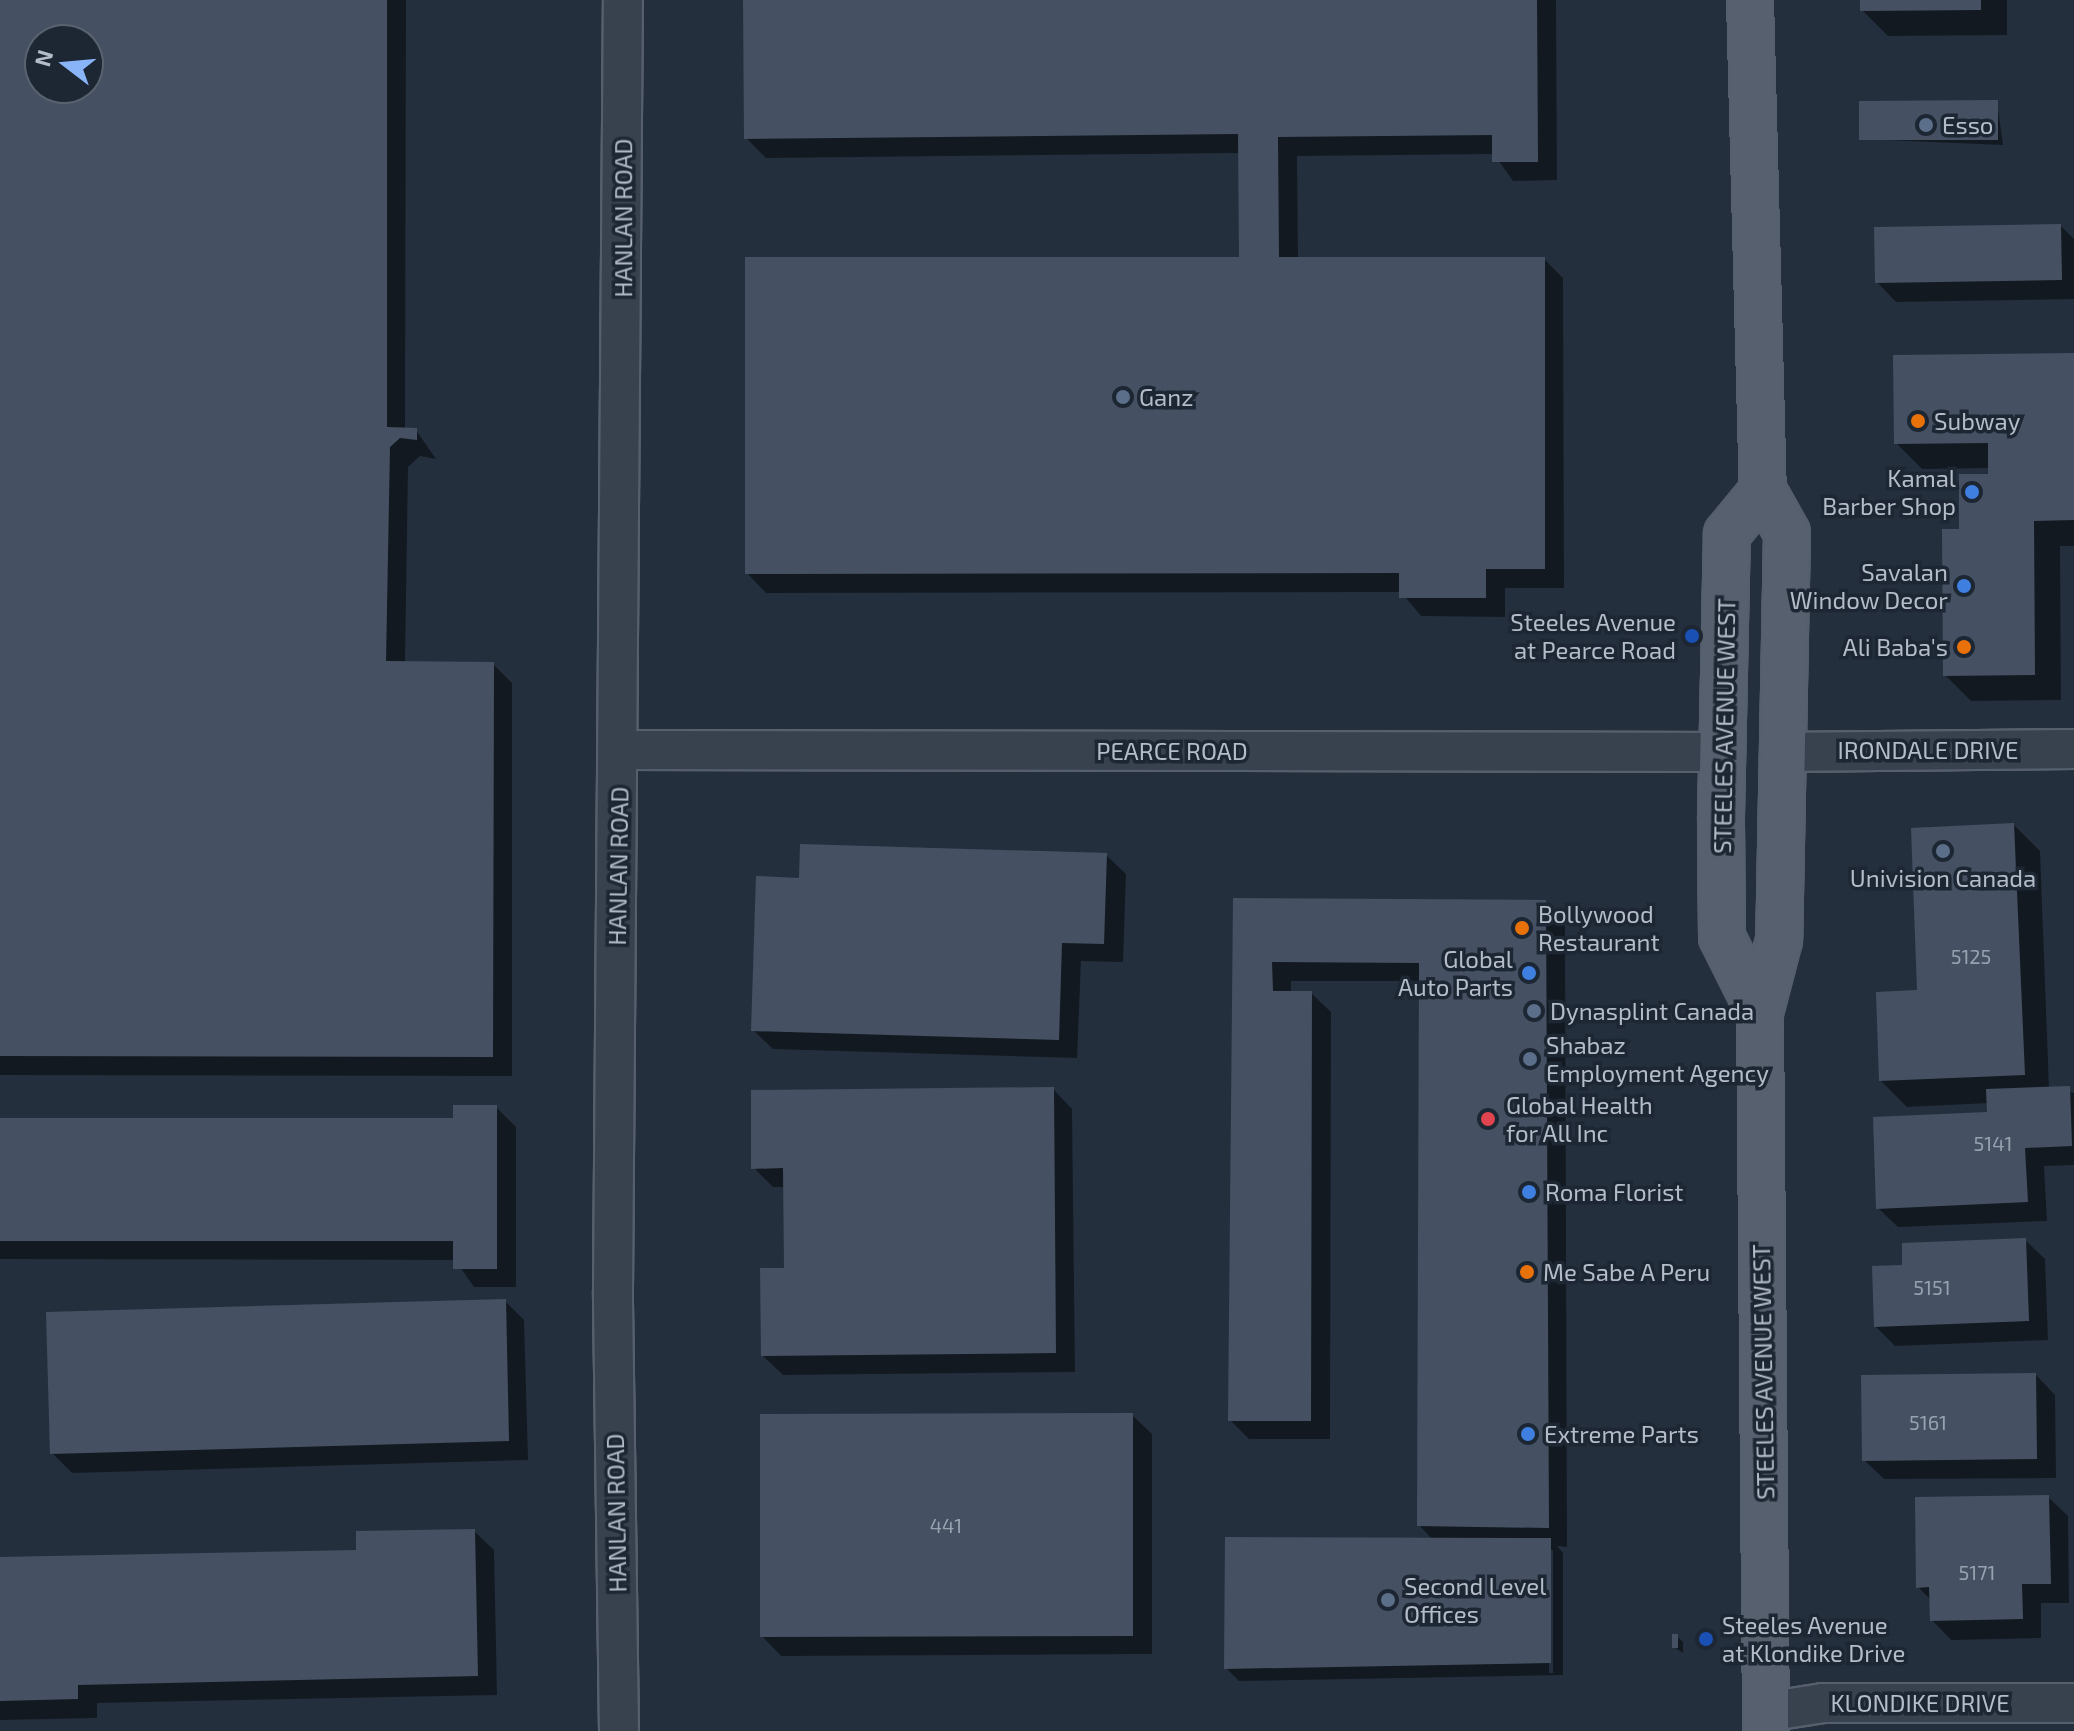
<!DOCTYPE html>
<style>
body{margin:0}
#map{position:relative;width:2074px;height:1731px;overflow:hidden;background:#242f3e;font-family:"Exo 2",sans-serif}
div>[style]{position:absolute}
.shadow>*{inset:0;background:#0007}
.building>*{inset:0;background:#455162}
.roads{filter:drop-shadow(2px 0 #565f6c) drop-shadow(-2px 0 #565f6c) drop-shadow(0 2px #565f6c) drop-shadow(0 -2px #565f6c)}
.minor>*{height:38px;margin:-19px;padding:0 19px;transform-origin:19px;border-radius:19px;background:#38414e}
.major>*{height:44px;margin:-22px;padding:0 22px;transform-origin:22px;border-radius:22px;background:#56606e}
.dots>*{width:22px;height:22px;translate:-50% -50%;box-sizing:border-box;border:4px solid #1d2633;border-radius:50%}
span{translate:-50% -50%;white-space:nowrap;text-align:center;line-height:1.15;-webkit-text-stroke:7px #1d2633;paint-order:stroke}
.number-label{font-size:20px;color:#98a1af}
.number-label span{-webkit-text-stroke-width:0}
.poi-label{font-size:24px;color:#b4bcc9}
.left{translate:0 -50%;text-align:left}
.right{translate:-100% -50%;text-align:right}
.street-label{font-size:24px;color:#b4bcc9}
.north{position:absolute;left:24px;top:24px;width:80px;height:80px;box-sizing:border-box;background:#1d2633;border:2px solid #59626f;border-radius:50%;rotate:286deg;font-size:22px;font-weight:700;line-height:32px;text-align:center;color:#b4bcc9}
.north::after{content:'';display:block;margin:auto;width:28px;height:36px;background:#8ab4f8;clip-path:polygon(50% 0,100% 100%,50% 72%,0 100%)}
</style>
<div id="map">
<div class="shadow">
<div style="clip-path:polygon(evenodd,0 0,406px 0,405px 430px,416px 430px,436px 459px,420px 456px,408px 467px,405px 663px,493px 664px,512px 683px,512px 1076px,0 1075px,0 0,40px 40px,88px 40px,88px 88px,40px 88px,40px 40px)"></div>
<div style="clip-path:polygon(745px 0,1556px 0,1557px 180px,1513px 181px,1494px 154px,1297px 156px,1298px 259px,1544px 259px,1563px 278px,1564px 588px,1505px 588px,1505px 617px,1421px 616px,1401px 592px,766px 593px,747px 573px,1241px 259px,1240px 153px,766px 158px,746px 138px)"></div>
<div style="clip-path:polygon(1862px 0,2007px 0,2007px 35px,1888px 36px,1862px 10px)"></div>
<div style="clip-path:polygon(1997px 102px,2003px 145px,1861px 139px)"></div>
<div style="clip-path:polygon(2061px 226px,2074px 239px,2074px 299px,1896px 302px,1877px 282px)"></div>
<div style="clip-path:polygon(2074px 355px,2074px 546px,2060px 546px,2061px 700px,1971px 701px,1945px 675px,1961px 531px,1990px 468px,1922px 469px,1896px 443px)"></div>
<div style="clip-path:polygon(2014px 825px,2040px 851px,2049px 1088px,2074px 1093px,2074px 1165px,2044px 1166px,2047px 1221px,1898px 1227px,1878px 1208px,1989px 1114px,1989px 1103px,1907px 1107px,1881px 1081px,1919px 992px)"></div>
<div style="clip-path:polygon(1106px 855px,1126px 874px,1123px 962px,1081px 961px,1077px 1058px,773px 1049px,753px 1030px,801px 880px)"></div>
<div style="clip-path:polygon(evenodd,1235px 900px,1545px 902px,1565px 922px,1567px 1547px,1557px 1546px,1563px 1553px,1563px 1675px,1239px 1681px,1226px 1668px,1433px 1540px,1419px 1525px,1421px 981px,1291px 981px,1291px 993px,1311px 993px,1331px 1012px,1330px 1439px,1249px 1439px,1230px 1420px,1235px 900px,1549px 1550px,1553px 1550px,1553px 1673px,1549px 1673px,1549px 1550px)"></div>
<div style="clip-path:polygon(1053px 1089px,1072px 1109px,1075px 1372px,783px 1375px,763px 1356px,786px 1270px,785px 1187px,773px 1187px,754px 1168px)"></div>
<div style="clip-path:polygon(496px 1107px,516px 1127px,516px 1287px,474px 1287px,455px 1260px,0 1259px,0 1119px,455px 1120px)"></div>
<div style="clip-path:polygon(2025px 1240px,2045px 1259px,2048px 1340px,1895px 1346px,1876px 1327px,1905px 1267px)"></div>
<div style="clip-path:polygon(505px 1301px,524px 1320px,528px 1460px,72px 1473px,52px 1453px)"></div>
<div style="clip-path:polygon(2036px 1375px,2055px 1395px,2056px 1478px,1884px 1479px,1864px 1460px)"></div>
<div style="clip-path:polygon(1132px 1415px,1152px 1434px,1152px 1654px,781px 1656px,762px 1636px)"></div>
<div style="clip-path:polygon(2048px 1497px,2068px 1516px,2069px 1603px,2041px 1603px,2041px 1638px,1951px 1640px,1932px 1620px,1931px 1600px,1918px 1587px)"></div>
<div style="clip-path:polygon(474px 1531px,494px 1550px,497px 1695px,97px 1703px,97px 1718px,0 1720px,0 1559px,358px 1551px)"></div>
<div style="clip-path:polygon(1677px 1636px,1683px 1642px,1683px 1653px,1674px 1647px)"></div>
</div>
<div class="building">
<div style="clip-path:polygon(evenodd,0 0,387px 0,387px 427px,417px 428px,417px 440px,400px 438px,390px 447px,386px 661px,494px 662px,493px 1057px,0 1056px,0 0,40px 40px,88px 40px,88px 88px,40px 88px,40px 40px)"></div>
<div style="clip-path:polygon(743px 0,1537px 0,1538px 162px,1492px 162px,1492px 135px,1278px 137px,1279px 257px,1545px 257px,1545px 569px,1486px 569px,1486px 598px,1399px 598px,1399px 573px,745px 574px,745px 257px,1239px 257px,1238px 134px,744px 139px)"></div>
<div style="clip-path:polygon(1860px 0,1981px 0,1981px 10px,1860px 11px)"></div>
<div style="clip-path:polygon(1998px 100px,1998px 140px,1859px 140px,1859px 101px)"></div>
<div style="clip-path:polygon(2061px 224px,2062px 280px,1875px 283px,1874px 227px)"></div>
<div style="clip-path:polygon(2074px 353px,2074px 520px,2034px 521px,2035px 675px,1943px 676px,1942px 529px,1959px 529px,1959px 474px,1988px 474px,1988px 443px,1894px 444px,1893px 355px)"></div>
<div style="clip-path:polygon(2014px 823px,2025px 1075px,1879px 1081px,1876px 992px,1917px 990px,1911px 828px)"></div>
<div style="clip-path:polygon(800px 844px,1107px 853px,1104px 944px,1062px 943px,1059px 1040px,751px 1031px,756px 876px,799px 878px)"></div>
<div style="clip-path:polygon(1233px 898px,1546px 900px,1549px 1528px,1417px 1526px,1419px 963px,1272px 962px,1273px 991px,1312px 991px,1311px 1421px,1228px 1421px)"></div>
<div style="clip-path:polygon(2070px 1086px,2072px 1146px,2025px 1148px,2028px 1202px,1876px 1209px,1873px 1117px,1987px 1112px,1986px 1089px)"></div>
<div style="clip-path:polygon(1054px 1087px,1056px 1353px,761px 1356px,760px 1268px,784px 1268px,783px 1168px,751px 1169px,751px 1090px)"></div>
<div style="clip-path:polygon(453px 1105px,497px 1105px,497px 1269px,453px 1269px,453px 1241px,0 1241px,0 1118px,453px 1118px)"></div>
<div style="clip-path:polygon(2026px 1238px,2029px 1321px,1874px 1327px,1872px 1266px,1902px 1265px,1902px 1243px)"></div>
<div style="clip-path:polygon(506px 1299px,509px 1441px,50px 1454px,46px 1312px)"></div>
<div style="clip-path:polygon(2036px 1373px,2037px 1459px,1862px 1461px,1861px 1375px)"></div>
<div style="clip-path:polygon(1133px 1413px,1133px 1636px,760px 1637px,760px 1414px)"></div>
<div style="clip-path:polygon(2049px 1495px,2051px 1584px,2022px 1584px,2023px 1619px,1930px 1621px,1929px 1587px,1916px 1588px,1915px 1497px)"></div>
<div style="clip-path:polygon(475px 1529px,478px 1676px,78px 1685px,78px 1699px,0 1701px,0 1557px,356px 1550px,356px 1531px)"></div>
<div style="clip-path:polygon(1225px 1537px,1551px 1538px,1551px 1663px,1224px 1669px)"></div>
<div style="clip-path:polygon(1672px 1634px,1678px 1634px,1678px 1648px,1672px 1648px)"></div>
</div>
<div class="roads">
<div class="minor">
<div style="left:619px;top:750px;width:1105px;rotate:0.1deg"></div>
<div style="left:1781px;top:752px;width:293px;rotate:-0.6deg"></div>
<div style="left:1766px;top:1712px;width:58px;rotate:-9deg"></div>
<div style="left:1823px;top:1703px;width:251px"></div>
<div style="left:619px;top:1731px;width:440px;rotate:-90.8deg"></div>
<div style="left:613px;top:1291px;width:1291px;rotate:-89.56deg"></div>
</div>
<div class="major">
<div style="left:1750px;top:0;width:490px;rotate:88.5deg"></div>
<div style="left:1763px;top:490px;width:49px;rotate:60.8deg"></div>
<div style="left:1787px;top:533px;width:407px;rotate:91.1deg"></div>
<div style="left:1779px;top:940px;width:75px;rotate:104.6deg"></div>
<div style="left:1760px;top:1013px;width:718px;rotate:89.52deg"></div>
<div style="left:1760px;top:1013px;width:85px;rotate:-116.6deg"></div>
<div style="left:1722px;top:937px;width:121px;rotate:-90.5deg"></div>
<div style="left:1721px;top:816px;width:282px;rotate:-88.8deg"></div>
<div style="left:1727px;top:534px;width:57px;rotate:-50.7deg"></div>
</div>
</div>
<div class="dots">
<div style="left:1926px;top:125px;background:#5c6f8a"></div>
<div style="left:1123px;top:397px;background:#5c6f8a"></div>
<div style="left:1918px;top:421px;background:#e8710a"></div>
<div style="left:1972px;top:492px;background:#3f7fe0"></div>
<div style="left:1964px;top:586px;background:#3f7fe0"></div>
<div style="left:1692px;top:636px;background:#1a4fb4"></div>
<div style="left:1964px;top:647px;background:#e8710a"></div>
<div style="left:1943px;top:851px;background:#5c6f8a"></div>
<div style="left:1522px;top:928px;background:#e8710a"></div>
<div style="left:1529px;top:973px;background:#3f7fe0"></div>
<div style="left:1534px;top:1011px;background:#5c6f8a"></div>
<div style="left:1530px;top:1059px;background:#5c6f8a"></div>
<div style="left:1488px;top:1119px;background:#e0444e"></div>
<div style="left:1529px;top:1192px;background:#3f7fe0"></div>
<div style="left:1527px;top:1272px;background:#e8710a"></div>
<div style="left:1528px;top:1434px;background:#3f7fe0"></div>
<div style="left:1388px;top:1600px;background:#5c6f8a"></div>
<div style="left:1706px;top:1639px;background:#1a4fb4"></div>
</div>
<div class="number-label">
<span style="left:1971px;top:956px">5125</span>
<span style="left:1993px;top:1143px">5141</span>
<span style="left:1932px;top:1287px">5151</span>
<span style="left:1928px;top:1422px">5161</span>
<span style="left:946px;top:1525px">441</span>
<span style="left:1977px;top:1572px">5171</span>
</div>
<div class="poi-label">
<span class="left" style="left:1942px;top:125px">Esso</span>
<span class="left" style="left:1139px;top:397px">Ganz</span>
<span class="left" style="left:1934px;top:421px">Subway</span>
<span class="right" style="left:1956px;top:492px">Kamal<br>Barber Shop</span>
<span class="right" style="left:1948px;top:586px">Savalan<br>Window Decor</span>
<span class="right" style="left:1676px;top:636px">Steeles Avenue<br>at Pearce Road</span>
<span class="right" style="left:1948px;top:647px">Ali Baba's</span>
<span style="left:1943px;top:878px">Univision Canada</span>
<span class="left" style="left:1538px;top:928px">Bollywood<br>Restaurant</span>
<span class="right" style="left:1513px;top:973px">Global<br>Auto Parts</span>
<span class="left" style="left:1550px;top:1011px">Dynasplint Canada</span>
<span class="left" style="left:1546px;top:1059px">Shabaz<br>Employment Agency</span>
<span class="left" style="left:1506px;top:1119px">Global Health<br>for All Inc</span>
<span class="left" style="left:1545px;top:1192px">Roma Florist</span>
<span class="left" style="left:1543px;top:1272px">Me Sabe A Peru</span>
<span class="left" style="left:1544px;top:1434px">Extreme Parts</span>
<span class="left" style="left:1404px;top:1600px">Second Level<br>Offices</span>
<span class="left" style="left:1722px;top:1639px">Steeles Avenue<br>at Klondike Drive</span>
</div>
<div class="street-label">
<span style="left:623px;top:218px;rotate:-90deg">HANLAN ROAD</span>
<span style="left:1724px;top:726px;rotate:-89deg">STEELES AVENUE WEST</span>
<span style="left:1928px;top:750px">IRONDALE DRIVE</span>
<span style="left:1172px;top:751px">PEARCE ROAD</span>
<span style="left:618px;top:866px;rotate:-89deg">HANLAN ROAD</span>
<span style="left:1763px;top:1372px;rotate:-91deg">STEELES AVENUE WEST</span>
<span style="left:616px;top:1513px;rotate:-91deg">HANLAN ROAD</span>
<span style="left:1920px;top:1703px">KLONDIKE DRIVE</span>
</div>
<div class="north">N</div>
</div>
